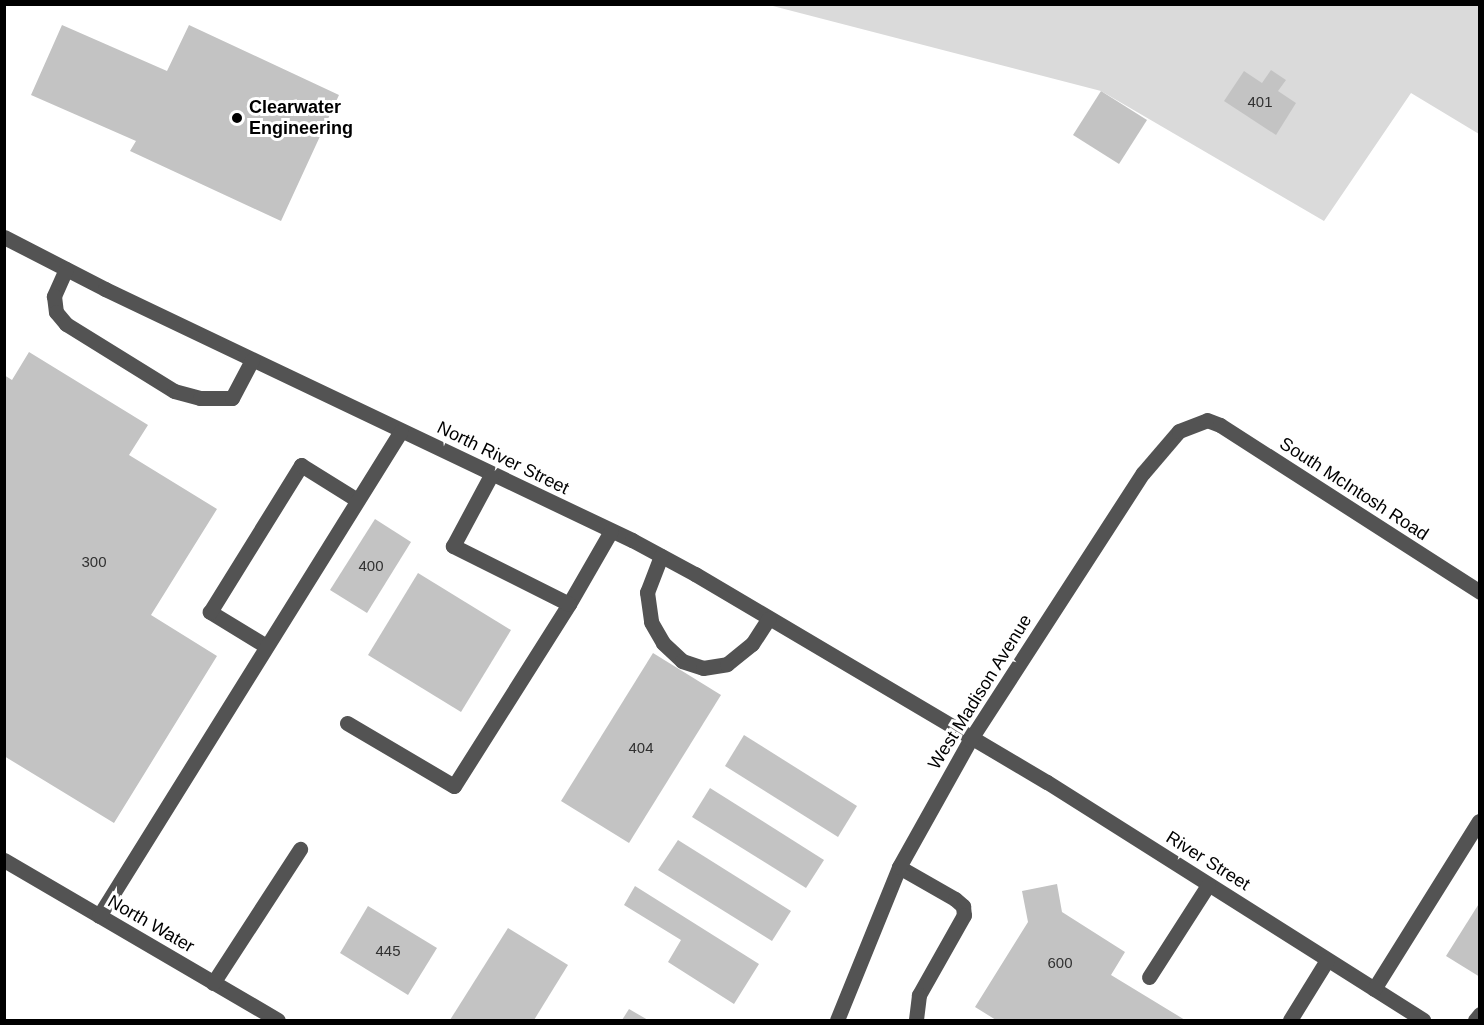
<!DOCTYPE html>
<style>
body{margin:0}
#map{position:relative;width:1484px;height:1025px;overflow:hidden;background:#fff;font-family:Helvetica,sans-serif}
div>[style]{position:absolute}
.green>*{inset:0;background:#dadada}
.building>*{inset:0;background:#c3c3c3}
.minor>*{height:15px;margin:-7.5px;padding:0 7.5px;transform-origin:7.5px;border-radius:7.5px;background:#535353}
.dots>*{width:16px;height:16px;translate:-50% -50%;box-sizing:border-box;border:3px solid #fff;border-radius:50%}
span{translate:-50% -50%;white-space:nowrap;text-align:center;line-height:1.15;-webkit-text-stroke:6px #fff;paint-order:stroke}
.number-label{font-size:15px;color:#313131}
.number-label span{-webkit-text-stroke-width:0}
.poi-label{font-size:18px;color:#000;font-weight:700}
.left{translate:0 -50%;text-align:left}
.street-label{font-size:18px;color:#000}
.frame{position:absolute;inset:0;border:6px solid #000;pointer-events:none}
</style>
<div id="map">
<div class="green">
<div style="clip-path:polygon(769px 5px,1479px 5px,1479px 134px,1411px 93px,1324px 221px,1101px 91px)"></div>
</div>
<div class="building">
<div style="clip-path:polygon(62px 25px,167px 71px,189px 25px,339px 95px,281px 221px,130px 151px,136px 141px,31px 95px)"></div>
<div style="clip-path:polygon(1271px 70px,1286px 80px,1278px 91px,1296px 103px,1276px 135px,1224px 101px,1244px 71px,1262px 83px)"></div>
<div style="clip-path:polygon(1101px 91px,1147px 120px,1119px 164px,1073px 135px)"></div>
<div style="clip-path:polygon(29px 352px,148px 425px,129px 455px,217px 509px,151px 615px,217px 656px,114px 823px,4px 756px,4px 375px,12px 380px)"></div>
<div style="clip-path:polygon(375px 519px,411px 542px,367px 613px,330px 590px)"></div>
<div style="clip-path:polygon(418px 573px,511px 630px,461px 712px,368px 655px)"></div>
<div style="clip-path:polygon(653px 653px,721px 695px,629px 843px,561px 801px)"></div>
<div style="clip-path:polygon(744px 735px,857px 806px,838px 837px,725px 766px)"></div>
<div style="clip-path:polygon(710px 788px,824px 860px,806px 888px,692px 817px)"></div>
<div style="clip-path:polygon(678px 840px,791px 911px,772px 941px,658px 870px)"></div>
<div style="clip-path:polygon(1057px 884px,1062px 912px,1125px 952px,1111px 975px,1185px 1020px,996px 1020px,975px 1007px,1028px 922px,1022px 891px)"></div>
<div style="clip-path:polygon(635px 886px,759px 964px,734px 1004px,668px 962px,681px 940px,624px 905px)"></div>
<div style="clip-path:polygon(1480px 902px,1480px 977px,1446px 956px)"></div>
<div style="clip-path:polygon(368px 906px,437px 948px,408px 995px,340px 953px)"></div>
<div style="clip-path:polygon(508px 928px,568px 965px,534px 1020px,450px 1020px)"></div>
<div style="clip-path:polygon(629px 1009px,648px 1020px,622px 1020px)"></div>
</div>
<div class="minor">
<div style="left:4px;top:237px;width:114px;rotate:27.2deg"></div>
<div style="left:105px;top:289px;width:584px;rotate:25.47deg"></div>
<div style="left:632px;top:540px;width:72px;rotate:28.4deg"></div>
<div style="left:695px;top:574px;width:409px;rotate:30.6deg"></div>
<div style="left:1047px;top:782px;width:445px;rotate:32.3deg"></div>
<div style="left:66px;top:269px;width:30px;rotate:114deg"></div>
<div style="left:54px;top:296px;width:16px;rotate:83deg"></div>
<div style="left:56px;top:312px;width:16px;rotate:50deg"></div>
<div style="left:66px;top:324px;width:127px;rotate:31.8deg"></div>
<div style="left:174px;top:391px;width:27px;rotate:15deg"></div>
<div style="left:200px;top:398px;width:32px"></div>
<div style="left:232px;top:398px;width:43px;rotate:-62.2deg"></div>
<div style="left:661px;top:556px;width:39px;rotate:111deg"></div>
<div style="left:647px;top:592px;width:30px;rotate:82deg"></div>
<div style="left:651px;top:622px;width:24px;rotate:60deg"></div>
<div style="left:663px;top:643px;width:26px;rotate:43deg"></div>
<div style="left:682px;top:661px;width:22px;rotate:18deg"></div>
<div style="left:703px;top:668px;width:24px;rotate:-9deg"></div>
<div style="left:727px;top:664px;width:32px;rotate:-39deg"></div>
<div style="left:752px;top:644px;width:30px;rotate:-57deg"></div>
<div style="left:569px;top:604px;width:84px;rotate:-60.1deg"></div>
<div style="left:266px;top:646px;width:66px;rotate:-148.7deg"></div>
<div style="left:210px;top:612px;width:173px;rotate:-58.2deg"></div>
<div style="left:301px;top:465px;width:66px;rotate:32deg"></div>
<div style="left:347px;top:723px;width:124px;rotate:30.5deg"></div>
<div style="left:454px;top:786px;width:215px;rotate:-57.7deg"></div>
<div style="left:569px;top:604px;width:130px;rotate:-153.4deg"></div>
<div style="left:453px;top:546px;width:81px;rotate:-61.8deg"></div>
<div style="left:4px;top:860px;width:317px;rotate:30.3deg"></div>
<div style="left:899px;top:867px;width:64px;rotate:29.7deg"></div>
<div style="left:955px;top:899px;width:11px;rotate:41deg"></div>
<div style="left:963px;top:906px;width:9px;rotate:84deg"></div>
<div style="left:964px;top:915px;width:92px;rotate:119.4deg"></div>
<div style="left:919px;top:995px;width:25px;rotate:97deg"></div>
<div style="left:99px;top:916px;width:571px;rotate:-58.09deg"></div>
<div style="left:1149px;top:977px;width:109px;rotate:-57.3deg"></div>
<div style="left:213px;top:983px;width:160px;rotate:-57deg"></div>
<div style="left:1374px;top:989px;width:198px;rotate:-58deg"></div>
<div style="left:837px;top:1020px;width:165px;rotate:-67.9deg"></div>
<div style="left:899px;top:867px;width:145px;rotate:-60.8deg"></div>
<div style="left:970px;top:740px;width:318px;rotate:-57.1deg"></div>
<div style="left:1143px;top:473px;width:55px;rotate:-49.4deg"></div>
<div style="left:1179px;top:431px;width:30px;rotate:-21deg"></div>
<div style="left:1207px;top:420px;width:14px;rotate:21deg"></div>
<div style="left:1220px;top:425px;width:309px;rotate:32.7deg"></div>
<div style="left:1290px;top:1020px;width:70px;rotate:-58.3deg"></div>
<div style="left:1475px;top:1020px;width:8px;rotate:-50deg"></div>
</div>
<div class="dots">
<div style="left:237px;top:118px;background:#000"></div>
</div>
<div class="number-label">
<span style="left:1260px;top:102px">401</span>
<span style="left:94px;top:562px">300</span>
<span style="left:371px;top:566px">400</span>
<span style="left:641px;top:748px">404</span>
<span style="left:388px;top:951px">445</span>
<span style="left:1060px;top:963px">600</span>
</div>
<div class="poi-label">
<span class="left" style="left:249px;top:118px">Clearwater<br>Engineering</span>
</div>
<div class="street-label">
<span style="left:503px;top:458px;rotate:26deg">North River Street</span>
<span style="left:1354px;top:489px;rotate:33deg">South McIntosh Road</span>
<span style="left:980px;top:692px;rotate:-58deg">West Madison Avenue</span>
<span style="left:1208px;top:861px;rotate:32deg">River Street</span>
<span style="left:151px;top:924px;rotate:30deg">North Water</span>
</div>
<div class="frame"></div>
</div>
